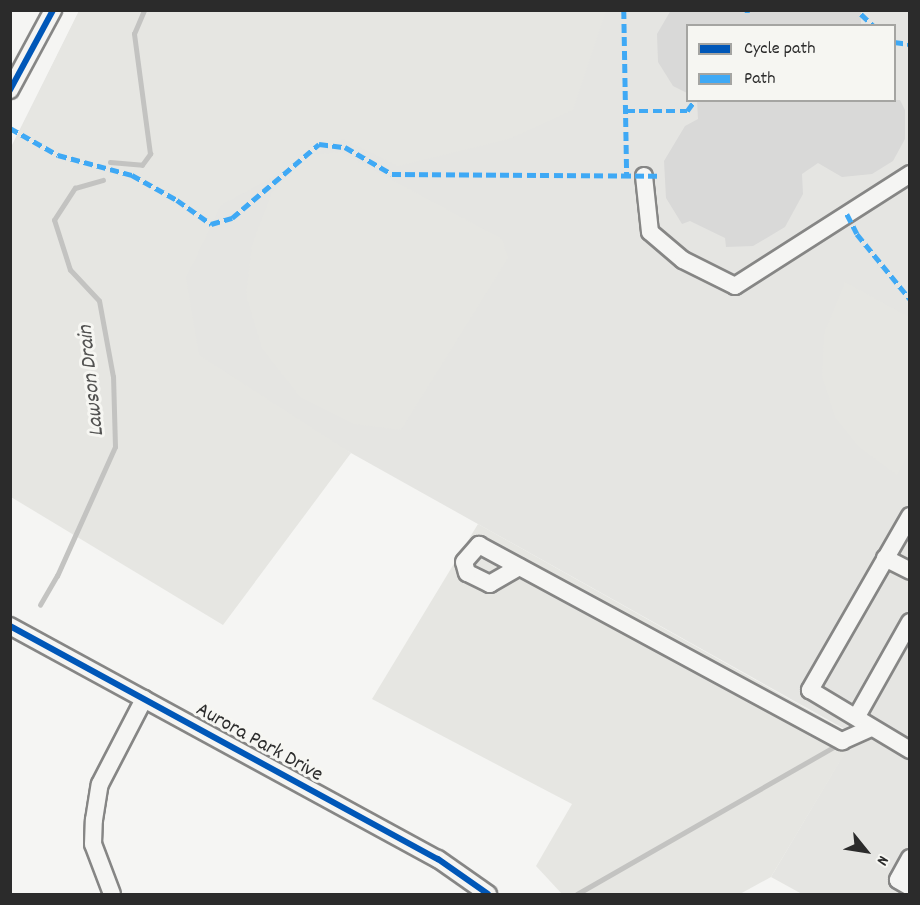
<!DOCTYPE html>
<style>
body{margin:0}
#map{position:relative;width:920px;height:905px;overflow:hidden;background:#f5f5f3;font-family:Dekko,sans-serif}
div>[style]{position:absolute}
.built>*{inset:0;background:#e5e5e2}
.green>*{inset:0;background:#e6e6e2}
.stream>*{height:4.5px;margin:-2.25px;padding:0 2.25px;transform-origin:2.25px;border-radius:2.25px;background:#c3c3c1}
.building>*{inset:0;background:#d9d9d8}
.roads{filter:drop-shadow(2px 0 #868685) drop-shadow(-2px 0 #868685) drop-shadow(0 2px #868685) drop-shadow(0 -2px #868685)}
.minor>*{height:16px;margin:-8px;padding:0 8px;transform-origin:8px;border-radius:8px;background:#f5f5f3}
.quiet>*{height:4.5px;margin-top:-2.25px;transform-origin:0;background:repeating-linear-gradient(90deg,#3fa9f5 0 9px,transparent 0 13.5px)}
.cycleway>*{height:6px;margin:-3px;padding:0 3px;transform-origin:3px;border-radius:3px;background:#0057b8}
span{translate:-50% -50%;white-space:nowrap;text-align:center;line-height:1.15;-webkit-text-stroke:6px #f6f6f2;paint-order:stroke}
.street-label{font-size:21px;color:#2b2b2b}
.water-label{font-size:22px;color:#525251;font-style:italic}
.frame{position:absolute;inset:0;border:12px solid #2b2b2b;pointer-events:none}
.legend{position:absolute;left:686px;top:24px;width:210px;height:78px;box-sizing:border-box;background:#f6f6f2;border:2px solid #a5a5a2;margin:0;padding:8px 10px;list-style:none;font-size:18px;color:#2b2b2b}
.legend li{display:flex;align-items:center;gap:12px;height:30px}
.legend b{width:30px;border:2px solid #a5a5a2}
.north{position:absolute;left:836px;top:821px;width:60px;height:60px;-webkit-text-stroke:4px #f6f6f2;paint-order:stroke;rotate:120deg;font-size:16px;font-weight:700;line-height:24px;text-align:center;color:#2b2b2b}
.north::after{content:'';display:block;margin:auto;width:21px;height:27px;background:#2b2b2b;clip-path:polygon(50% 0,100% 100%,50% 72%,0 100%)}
</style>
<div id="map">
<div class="built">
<div style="clip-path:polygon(evenodd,79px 11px,909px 11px,909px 894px,802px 894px,771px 877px,855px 735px,351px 453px,11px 269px,10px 149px,79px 11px,688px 26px,894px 26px,894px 100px,688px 100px,688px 26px)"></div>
</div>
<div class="green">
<div style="clip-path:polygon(79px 11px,606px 11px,573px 110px,509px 139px,398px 166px,343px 139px,312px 155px,340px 152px,502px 239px,508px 258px,401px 430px,354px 424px,300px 397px,262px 348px,246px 295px,252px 245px,272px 192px,301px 162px,221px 205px,186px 278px,199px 355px,351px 453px,223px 625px,11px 497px,11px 149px)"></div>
<div style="clip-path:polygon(845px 282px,909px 317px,909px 453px,897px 475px,859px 447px,835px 417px,822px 376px,824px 334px)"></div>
<div style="clip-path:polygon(478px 524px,855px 736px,771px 877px,740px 894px,562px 894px,536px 866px,572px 804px,372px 699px)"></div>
</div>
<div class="stream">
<div style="left:110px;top:162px;width:32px;rotate:5deg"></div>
<div style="left:142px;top:165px;width:14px;rotate:-54deg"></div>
<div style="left:150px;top:154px;width:121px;rotate:-97.6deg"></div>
<div style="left:134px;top:34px;width:26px;rotate:-67deg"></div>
<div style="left:40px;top:605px;width:34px;rotate:-60deg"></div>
<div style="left:57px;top:576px;width:141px;rotate:-65.8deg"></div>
<div style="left:115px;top:447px;width:70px;rotate:-91.6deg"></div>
<div style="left:113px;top:377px;width:77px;rotate:-100.4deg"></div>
<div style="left:99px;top:301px;width:42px;rotate:-133.1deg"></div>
<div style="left:70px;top:270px;width:52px;rotate:-107.7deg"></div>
<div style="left:54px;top:220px;width:38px;rotate:-57deg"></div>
<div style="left:75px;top:188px;width:29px;rotate:-16deg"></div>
<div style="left:577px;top:894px;width:296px;rotate:-29.8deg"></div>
</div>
<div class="building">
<div style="clip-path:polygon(671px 10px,861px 10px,861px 26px,687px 26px,687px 93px,673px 86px,658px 62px,657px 34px)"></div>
<div style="clip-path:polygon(697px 100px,900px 100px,905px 110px,905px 139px,893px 161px,872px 174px,842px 177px,818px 163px,802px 174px,803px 194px,785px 227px,753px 246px,726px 247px,725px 238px,690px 221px,682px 224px,666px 198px,664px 161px,685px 126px,698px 119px)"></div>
</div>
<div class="roads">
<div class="minor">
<div style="left:10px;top:90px;width:91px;rotate:-61.7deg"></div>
<div style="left:644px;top:176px;width:56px;rotate:83.9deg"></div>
<div style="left:650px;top:232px;width:43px;rotate:40.3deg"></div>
<div style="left:683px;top:260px;width:58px;rotate:26.6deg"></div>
<div style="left:735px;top:286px;width:208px;rotate:-32.6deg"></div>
<div style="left:910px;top:516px;width:201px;rotate:119.9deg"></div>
<div style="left:810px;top:690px;width:117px;rotate:31deg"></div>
<div style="left:885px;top:558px;width:28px;rotate:27deg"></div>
<div style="left:519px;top:567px;width:34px;rotate:150deg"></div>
<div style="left:490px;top:584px;width:25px;rotate:-154deg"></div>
<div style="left:467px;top:573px;width:11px;rotate:-105deg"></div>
<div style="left:464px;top:562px;width:23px;rotate:-49deg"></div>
<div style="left:479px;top:545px;width:413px;rotate:28.4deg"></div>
<div style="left:842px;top:741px;width:30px;rotate:-24deg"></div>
<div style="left:10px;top:626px;width:487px;rotate:28.6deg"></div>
<div style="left:438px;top:859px;width:61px;rotate:35deg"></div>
<div style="left:857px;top:716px;width:108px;rotate:-60.6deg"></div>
<div style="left:910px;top:858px;width:25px;rotate:119deg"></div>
<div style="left:898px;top:880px;width:14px;rotate:30deg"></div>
<div style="left:112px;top:894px;width:53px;rotate:-110.8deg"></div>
<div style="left:93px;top:844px;width:24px;rotate:-88deg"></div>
<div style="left:94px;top:820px;width:36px;rotate:-81deg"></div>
<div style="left:100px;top:784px;width:96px;rotate:-62.6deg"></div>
</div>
</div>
<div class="quiet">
<div style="left:624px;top:10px;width:165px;rotate:89deg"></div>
<div style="left:747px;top:13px;width:3px;rotate:-90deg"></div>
<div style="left:861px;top:14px;width:18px;rotate:43deg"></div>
<div style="left:894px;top:42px;width:16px;rotate:7deg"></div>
<div style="left:626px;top:111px;width:61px"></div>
<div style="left:687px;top:111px;width:14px;rotate:-54deg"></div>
<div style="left:10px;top:128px;width:55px;rotate:29.4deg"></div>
<div style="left:58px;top:155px;width:77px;rotate:15.1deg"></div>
<div style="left:132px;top:175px;width:51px;rotate:29.1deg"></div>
<div style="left:177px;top:200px;width:42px;rotate:35.2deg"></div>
<div style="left:211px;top:224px;width:22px;rotate:-16deg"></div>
<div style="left:232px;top:218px;width:114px;rotate:-40.4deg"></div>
<div style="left:319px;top:144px;width:26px;rotate:7deg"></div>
<div style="left:345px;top:147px;width:54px;rotate:29.9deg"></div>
<div style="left:392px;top:174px;width:265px;rotate:0.4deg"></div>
<div style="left:847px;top:214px;width:22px;rotate:63deg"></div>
<div style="left:857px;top:234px;width:84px;rotate:50.8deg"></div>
</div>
<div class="cycleway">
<div style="left:10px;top:90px;width:91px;rotate:-61.7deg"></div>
<div style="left:10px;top:626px;width:487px;rotate:28.6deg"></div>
<div style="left:438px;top:859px;width:61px;rotate:35deg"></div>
</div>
<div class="street-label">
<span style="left:259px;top:743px;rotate:29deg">Aurora Park Drive</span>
</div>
<div class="water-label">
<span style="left:92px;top:381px;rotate:-96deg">Lawson Drain</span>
</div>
<div class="frame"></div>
<ul class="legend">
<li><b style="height:8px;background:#0057b8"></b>Cycle path</li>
<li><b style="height:8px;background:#3fa9f5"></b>Path</li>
</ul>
<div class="north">N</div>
</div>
